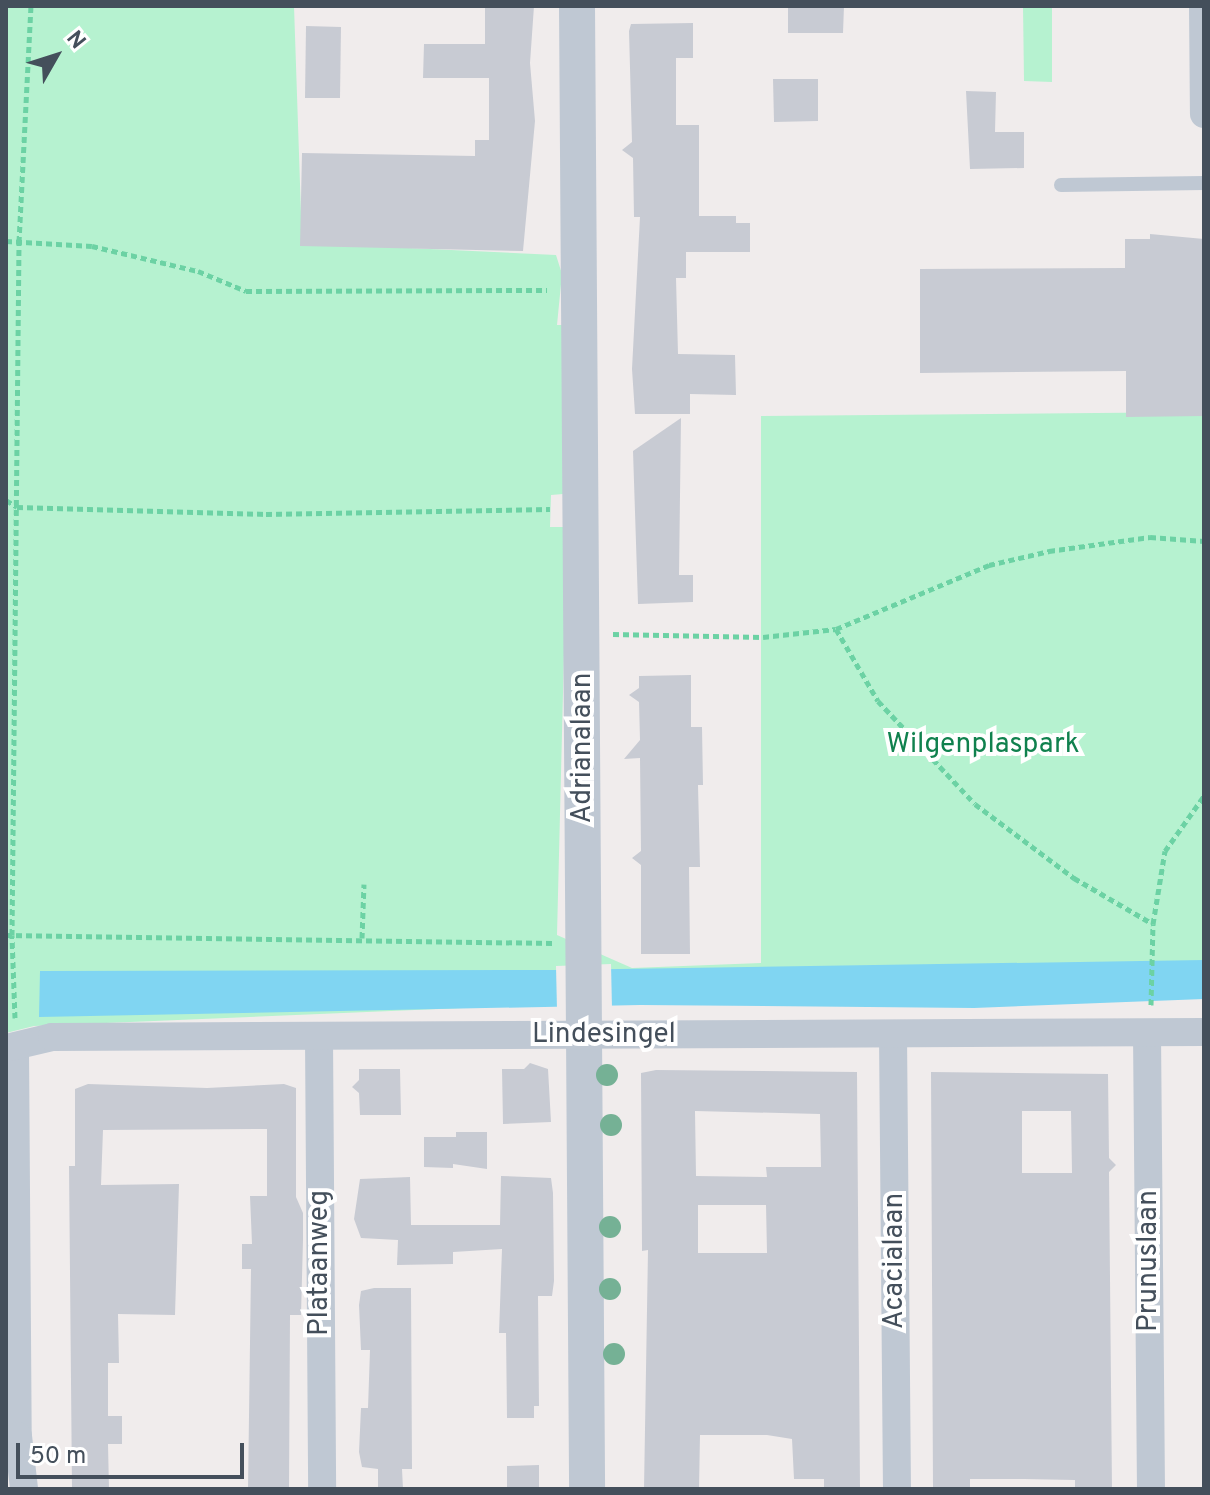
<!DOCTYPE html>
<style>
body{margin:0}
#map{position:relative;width:1210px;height:1495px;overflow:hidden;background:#f0ecec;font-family:Overpass,sans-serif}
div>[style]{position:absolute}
.green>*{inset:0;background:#b6f2d0}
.water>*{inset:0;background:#80d5f2}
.pier>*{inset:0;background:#f0ecec}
.building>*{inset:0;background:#c8cbd3}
.path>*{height:5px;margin-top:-2.5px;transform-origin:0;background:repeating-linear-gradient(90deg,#6cd2a4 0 6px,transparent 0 10px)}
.service>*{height:14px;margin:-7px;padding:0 7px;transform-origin:7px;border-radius:7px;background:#bfc8d3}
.minor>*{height:28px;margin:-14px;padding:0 14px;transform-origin:14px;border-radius:14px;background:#bfc8d3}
.tertiary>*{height:36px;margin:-18px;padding:0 18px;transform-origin:18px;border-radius:18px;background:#bfc8d3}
.trees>*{width:22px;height:22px;margin:-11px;border-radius:50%;background:#75b195}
span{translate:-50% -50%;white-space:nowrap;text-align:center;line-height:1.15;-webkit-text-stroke:8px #fff;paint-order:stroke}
.park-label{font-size:28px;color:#10814e}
.street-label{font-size:28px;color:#444f5b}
.frame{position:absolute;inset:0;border:8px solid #444f5b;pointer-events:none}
.north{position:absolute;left:16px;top:16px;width:80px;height:80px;-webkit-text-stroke:6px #fff;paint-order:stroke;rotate:51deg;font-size:22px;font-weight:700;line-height:32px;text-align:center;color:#444f5b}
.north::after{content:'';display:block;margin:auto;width:28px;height:36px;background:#444f5b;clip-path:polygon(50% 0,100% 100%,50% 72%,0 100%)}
.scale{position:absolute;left:16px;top:1443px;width:228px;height:36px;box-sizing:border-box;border:4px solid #444f5b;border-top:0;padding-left:10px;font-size:24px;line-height:28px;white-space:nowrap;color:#444f5b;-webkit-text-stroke:6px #fff;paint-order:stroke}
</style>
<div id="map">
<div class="green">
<div style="clip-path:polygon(6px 6px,294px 6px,302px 243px,556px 255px,562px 274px,557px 325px,562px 325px,563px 494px,551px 495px,550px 527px,564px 527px,565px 613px,557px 935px,632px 968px,761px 963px,761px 416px,1204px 412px,1204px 984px,960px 987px,34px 1026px,6px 1033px)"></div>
<div style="clip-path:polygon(1023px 6px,1052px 6px,1052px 82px,1024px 81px)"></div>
</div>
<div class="water">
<div style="clip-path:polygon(1204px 960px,1204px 999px,974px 1008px,640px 1005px,39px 1017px,40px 971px,555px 970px)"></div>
</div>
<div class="pier">
<div style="clip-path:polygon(611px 964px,612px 1009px,557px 1010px,556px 966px)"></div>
</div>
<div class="building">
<div style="clip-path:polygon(485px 6px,534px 6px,530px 63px,535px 121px,523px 251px,300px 246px,302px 153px,475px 156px,475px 140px,489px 140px,489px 78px,423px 78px,424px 44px,485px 44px)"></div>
<div style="clip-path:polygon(788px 6px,844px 6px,843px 33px,788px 33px)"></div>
<div style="clip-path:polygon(693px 23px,693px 58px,676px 58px,676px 125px,699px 125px,699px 216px,736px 216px,736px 223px,750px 223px,750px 252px,686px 252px,686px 278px,676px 278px,678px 354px,735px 355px,736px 395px,690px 394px,690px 414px,635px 414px,632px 369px,640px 217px,634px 217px,633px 158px,622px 150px,632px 142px,629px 31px,631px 24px)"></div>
<div style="clip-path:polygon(306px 26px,341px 27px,340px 98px,305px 98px)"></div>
<div style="clip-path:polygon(773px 79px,818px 79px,818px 121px,774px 122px)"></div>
<div style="clip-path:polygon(966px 91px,996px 92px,995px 132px,1024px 132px,1024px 168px,970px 169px)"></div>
<div style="clip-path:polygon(1150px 234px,1204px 239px,1204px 416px,1126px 417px,1126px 371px,920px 373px,920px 269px,1125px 268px,1125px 239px,1150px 239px)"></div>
<div style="clip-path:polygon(681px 418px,679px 575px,693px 575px,693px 602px,638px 604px,633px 451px)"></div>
<div style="clip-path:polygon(691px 675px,691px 727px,702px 727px,703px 785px,698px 785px,700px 867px,689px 867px,690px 954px,641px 954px,641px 865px,632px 858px,641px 851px,640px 758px,624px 759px,640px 740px,639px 702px,629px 695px,639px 688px,639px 676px)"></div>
<div style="clip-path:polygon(530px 1063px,548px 1069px,551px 1122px,503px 1124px,502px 1069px,524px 1069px)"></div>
<div style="clip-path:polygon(359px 1069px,400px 1069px,401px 1115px,360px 1115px,359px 1093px,352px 1087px,359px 1080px)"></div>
<div style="clip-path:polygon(evenodd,656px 1070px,857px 1072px,860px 1489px,824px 1489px,824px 1479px,794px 1479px,792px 1439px,767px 1435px,700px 1435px,699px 1489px,644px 1489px,648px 1250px,642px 1251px,641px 1073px,656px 1070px,695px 1111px,820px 1114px,821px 1167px,766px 1167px,767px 1177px,696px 1176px,695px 1111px,656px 1070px,698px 1205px,766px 1205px,767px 1253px,698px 1253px,698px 1205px)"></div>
<div style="clip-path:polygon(evenodd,931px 1072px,1108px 1074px,1109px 1158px,1116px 1165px,1109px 1172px,1112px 1489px,1075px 1489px,1075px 1480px,1024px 1479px,970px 1479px,970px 1489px,933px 1489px,931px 1072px,1022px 1111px,1071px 1111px,1072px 1173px,1022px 1173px,1022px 1111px)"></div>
<div style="clip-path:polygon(88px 1084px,207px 1088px,284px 1084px,296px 1088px,296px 1197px,303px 1213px,303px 1240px,301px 1315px,290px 1315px,289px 1489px,248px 1489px,251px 1269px,242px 1269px,242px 1244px,252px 1244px,250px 1196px,267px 1196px,267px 1129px,103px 1130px,101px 1185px,179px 1184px,175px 1315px,118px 1314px,119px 1363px,108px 1363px,108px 1416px,122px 1416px,122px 1444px,108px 1444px,109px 1489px,72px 1489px,69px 1166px,75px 1166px,75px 1089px)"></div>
<div style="clip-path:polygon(456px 1132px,487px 1132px,487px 1169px,453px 1164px,453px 1168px,424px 1167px,424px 1137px,456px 1137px)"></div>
<div style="clip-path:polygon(501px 1176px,551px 1178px,553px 1193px,554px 1281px,552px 1296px,538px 1296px,539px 1406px,534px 1406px,534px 1418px,507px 1418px,506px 1333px,499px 1333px,502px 1249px,453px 1252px,453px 1264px,397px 1265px,398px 1240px,361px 1238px,354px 1219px,360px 1179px,410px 1177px,411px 1225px,500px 1225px)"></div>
<div style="clip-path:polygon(374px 1288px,411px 1288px,412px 1469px,402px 1469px,403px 1489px,378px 1489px,378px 1469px,362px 1467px,359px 1452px,361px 1408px,368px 1408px,370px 1350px,361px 1350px,359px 1305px,361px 1291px)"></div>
<div style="clip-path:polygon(539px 1465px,539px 1489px,507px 1489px,507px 1466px)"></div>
</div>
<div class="path">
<div style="left:6px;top:241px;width:86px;rotate:3.3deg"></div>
<div style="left:92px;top:246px;width:109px;rotate:13.3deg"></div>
<div style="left:198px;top:271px;width:52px;rotate:22.6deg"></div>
<div style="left:246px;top:291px;width:301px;rotate:-0.2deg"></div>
<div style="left:6px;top:500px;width:13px;rotate:32deg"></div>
<div style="left:17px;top:507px;width:249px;rotate:1.6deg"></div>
<div style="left:266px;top:514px;width:284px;rotate:-1deg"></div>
<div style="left:836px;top:629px;width:83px;rotate:59.7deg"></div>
<div style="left:878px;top:701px;width:141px;rotate:46.7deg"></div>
<div style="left:975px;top:804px;width:124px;rotate:36.8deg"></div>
<div style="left:1074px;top:878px;width:91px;rotate:30.2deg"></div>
<div style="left:1153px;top:924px;width:74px;rotate:-80.7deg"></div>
<div style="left:1165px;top:851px;width:67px;rotate:-54.7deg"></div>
<div style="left:613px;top:634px;width:150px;rotate:1.1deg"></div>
<div style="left:763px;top:637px;width:73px;rotate:-6.3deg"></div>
<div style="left:836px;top:629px;width:166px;rotate:-22.7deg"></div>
<div style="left:989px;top:565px;width:62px;rotate:-13.1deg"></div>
<div style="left:1049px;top:551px;width:102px;rotate:-7.9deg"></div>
<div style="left:1150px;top:537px;width:54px;rotate:4.2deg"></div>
<div style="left:6px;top:935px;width:547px;rotate:0.84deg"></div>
<div style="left:362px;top:938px;width:54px;rotate:-87.9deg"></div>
<div style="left:1151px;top:1005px;width:81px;rotate:-88.6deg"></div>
<div style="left:15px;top:1018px;width:83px;rotate:-92.1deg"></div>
<div style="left:12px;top:935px;width:693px;rotate:-89.42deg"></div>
<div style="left:19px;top:242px;width:236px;rotate:-87.1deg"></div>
</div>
<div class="service">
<div style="left:1061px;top:185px;width:143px;rotate:-0.8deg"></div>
</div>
<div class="minor">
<div style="left:1203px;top:6px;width:108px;rotate:89.5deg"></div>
<div style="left:1147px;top:1033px;width:456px;rotate:89.5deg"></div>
<div style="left:893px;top:1034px;width:455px;rotate:89.5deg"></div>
<div style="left:319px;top:1037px;width:452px;rotate:89.6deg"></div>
<div style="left:15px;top:1047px;width:389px;rotate:89.6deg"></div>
<div style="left:18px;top:1436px;width:53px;rotate:83.5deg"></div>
<div style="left:6px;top:1048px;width:47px;rotate:-13.4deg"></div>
<div style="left:52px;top:1037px;width:1152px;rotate:-0.25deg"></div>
</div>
<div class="tertiary">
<div style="left:577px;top:6px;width:1483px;rotate:89.61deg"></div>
</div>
<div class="trees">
<div style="left:607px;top:1075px"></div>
<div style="left:611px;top:1125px"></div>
<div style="left:610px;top:1227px"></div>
<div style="left:610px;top:1289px"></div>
<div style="left:614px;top:1354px"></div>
</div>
<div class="park-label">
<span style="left:983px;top:745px">Wilgenplaspark</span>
</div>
<div class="street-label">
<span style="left:583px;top:748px;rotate:-90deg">Adrianalaan</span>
<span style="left:604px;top:1035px">Lindesingel</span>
<span style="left:895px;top:1261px;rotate:-90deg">Acacialaan</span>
<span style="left:1149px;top:1261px;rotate:-90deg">Prunuslaan</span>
<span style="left:320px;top:1263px;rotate:-90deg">Plataanweg</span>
</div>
<div class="frame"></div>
<div class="north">N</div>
<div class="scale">50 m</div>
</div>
